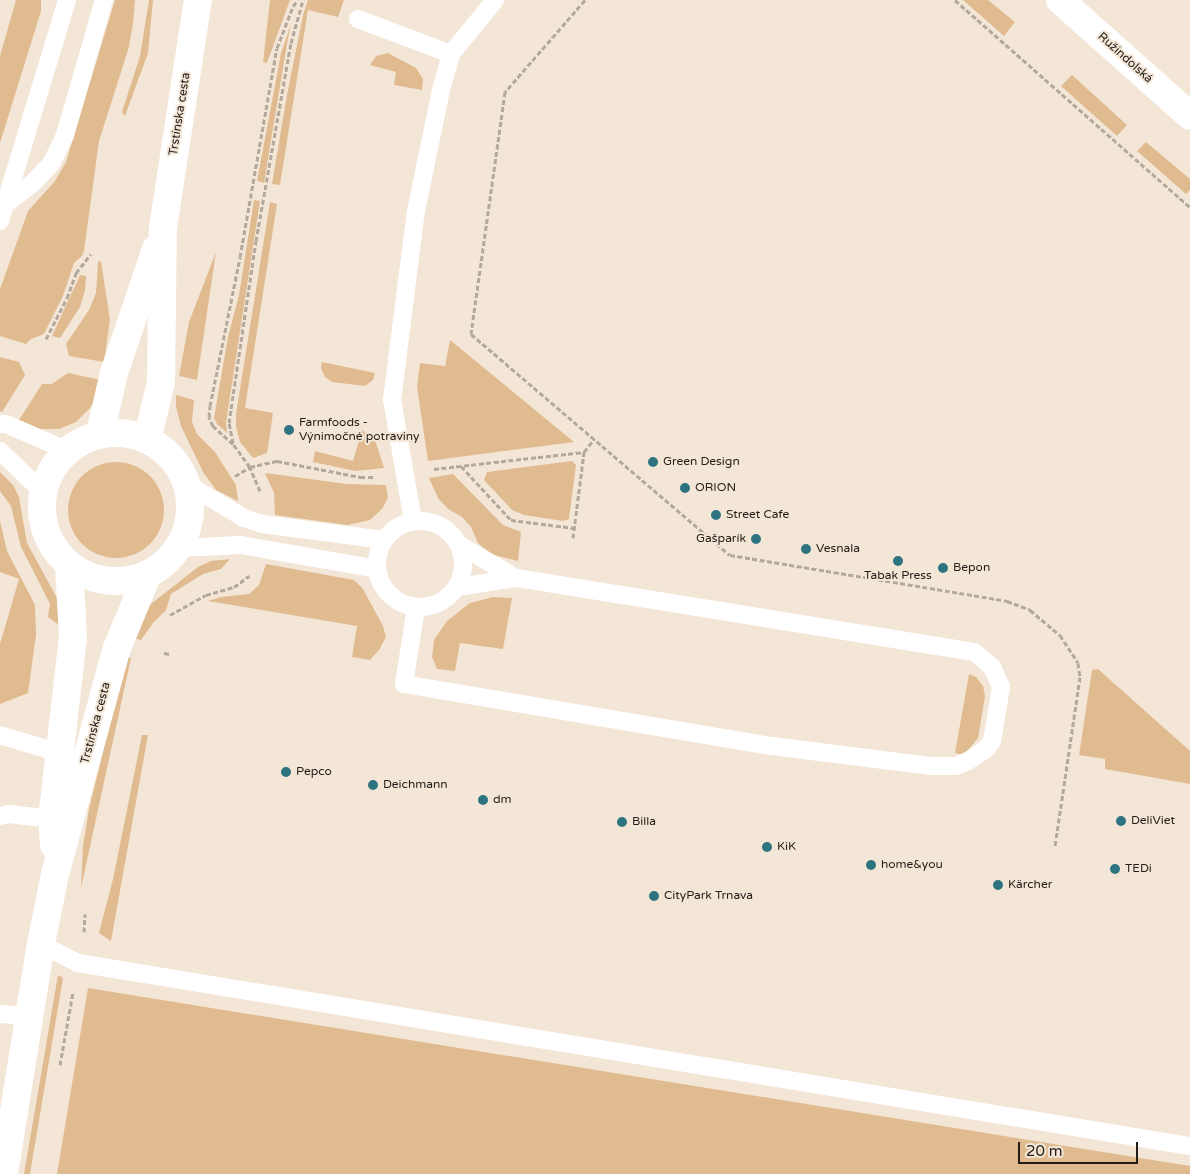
<!DOCTYPE html>
<meta charset="utf-8">
<style>
body{margin:0}
#map{position:relative;width:1190px;height:1174px;overflow:hidden;background:#f4e6d7;font-family:"Varela Round",sans-serif}
div>[style]{position:absolute}
.green>*{inset:0;background:#e0bb90}
.round{border-radius:50%}
.path>*{height:3px;margin-top:-1.5px;transform-origin:0;background:repeating-linear-gradient(90deg,#b3a89c 0 5px,transparent 0 7.5px)}
.service>*{height:18px;margin:-9px;padding:0 9px;transform-origin:9px;border-radius:9px;background:#fff}
.service>.ring{margin:-9px;padding:0;box-sizing:content-box;background:none;border:18px solid #fff;border-radius:50%}
.secondary>*{height:28px;margin:-14px;padding:0 14px;transform-origin:14px;border-radius:14px;background:#fff}
.secondary>.ring{margin:-14px;padding:0;box-sizing:content-box;background:none;border:28px solid #fff;border-radius:50%}
.dots>*{width:14px;height:14px;translate:-50% -50%;box-sizing:border-box;border:2px solid #f4e6d7;border-radius:50%}
span{translate:-50% -50%;white-space:nowrap;text-align:center;line-height:1.15;-webkit-text-stroke:4px #f4e6d7;paint-order:stroke}
.street-label{font-size:12px;color:#221d18}
.poi-label{font-size:12px;color:#221d18}
.left{translate:0 -50%;text-align:left}
.right{translate:-100% -50%;text-align:right}
.scale{position:absolute;left:1018px;top:1142px;width:120px;height:22px;box-sizing:border-box;border:2px solid #221d18;border-top:0;padding-left:6px;font-size:15px;line-height:18px;white-space:nowrap;color:#221d18;-webkit-text-stroke:4px #f4e6d7;paint-order:stroke}
</style>
<div id="map">
<div class="green">
<div style="clip-path:polygon(16px 0,41px 0,41px 11px,0 143px,0 56px)"></div>
<div style="clip-path:polygon(115px 0,135px 0,133px 23px,129px 47px,99px 141px,84px 251px,82px 256px,74px 263px,63px 296px,44px 334px,31px 339px,26px 344px,0 336px,0 289px,28px 211px,55px 181px,66px 162px)"></div>
<div style="clip-path:polygon(149px 0,153px 0,148px 53px,125px 116px,122px 112px,140px 56px)"></div>
<div style="clip-path:polygon(270px 0,290px 0,267px 63px,263px 62px)"></div>
<div style="clip-path:polygon(308px 0,344px 0,338px 17px,308px 10px,280px 185px,272px 184px,287px 95px,303px 15px)"></div>
<div style="clip-path:polygon(963px 0,988px 0,1015px 22px,1004px 36px)"></div>
<div style="clip-path:polygon(291px 24px,287px 44px,264px 183px,257px 181px,281px 53px)"></div>
<div style="clip-path:polygon(388px 53px,416px 68px,423px 79px,422px 90px,394px 85px,396px 72px,370px 65px,376px 56px)"></div>
<div style="clip-path:polygon(1072px 75px,1127px 125px,1117px 136px,1061px 86px)"></div>
<div style="clip-path:polygon(1146px 142px,1190px 179px,1190px 190px,1186px 194px,1137px 151px)"></div>
<div style="clip-path:polygon(254px 200px,260px 201px,226px 423px,227px 433px,217px 424px,214px 418px,228px 337px,239px 295px)"></div>
<div style="clip-path:polygon(270px 202px,277px 204px,245px 408px,273px 413px,267px 453px,253px 458px,240px 442px,236px 427px,236px 414px)"></div>
<div style="clip-path:polygon(216px 252px,197px 380px,179px 376px,189px 322px)"></div>
<div style="clip-path:polygon(101px 261px,110px 320px,104px 362px,69px 356px,66px 344px,89px 310px,96px 293px,98px 262px)"></div>
<div style="clip-path:polygon(80px 275px,86px 276px,85px 291px,80px 307px,60px 338px,52px 336px)"></div>
<div style="clip-path:polygon(450px 340px,574px 442px,428px 461px,417px 387px,420px 363px,445px 366px)"></div>
<div style="clip-path:polygon(0 357px,19px 362px,25px 375px,2px 412px,0 411px)"></div>
<div style="clip-path:polygon(322px 362px,375px 373px,373px 380px,365px 386px,332px 382px,325px 377px,321px 368px)"></div>
<div style="clip-path:polygon(68px 373px,101px 380px,98px 395px,91px 407px,76px 422px,59px 429px,40px 429px,19px 420px,42px 384px,52px 384px)"></div>
<div style="clip-path:polygon(176px 395px,194px 400px,192px 422px,197px 434px,215px 452px,236px 485px,238px 501px,216px 490px,203px 472px,181px 426px,176px 407px)"></div>
<div style="clip-path:polygon(362px 430px,375px 440px,384px 468px,355px 471px,313px 462px,315px 451px,353px 461px)"></div>
<div style="clip-path:polygon(572px 461px,576px 465px,569px 519px,563px 521px,524px 515px,512px 510px,484px 480px,487px 472px)"></div>
<div class="round" style="left:68px;top:462px;width:96px;height:96px"></div>
<div style="clip-path:polygon(0 472px,13px 485px,19px 497px,27px 543px,57px 598px,59px 625px,48px 617px,50px 604px,21px 547px,11px 506px,0 491px)"></div>
<div style="clip-path:polygon(265px 473px,347px 484px,386px 485px,388px 498px,382px 509px,370px 520px,347px 525px,275px 515px,274px 493px)"></div>
<div style="clip-path:polygon(453px 474px,503px 525px,521px 532px,518px 561px,490px 554px,478px 543px,471px 527px,462px 517px,448px 509px,438px 498px,429px 478px)"></div>
<div style="clip-path:polygon(0 521px,7px 551px,35px 605px,36px 635px,28px 693px,0 704px,0 644px,19px 579px,0 572px)"></div>
<div style="clip-path:polygon(230px 559px,221px 569px,203px 574px,171px 594px,166px 610px,153px 623px,141px 640px,131px 638px,147px 607px,198px 567px,211px 561px)"></div>
<div style="clip-path:polygon(266px 564px,354px 580px,363px 589px,383px 626px,386px 637px,379px 650px,370px 660px,352px 657px,357px 626px,208px 601px,221px 597px,249px 594px,259px 585px)"></div>
<div style="clip-path:polygon(493px 597px,512px 598px,503px 649px,460px 643px,455px 671px,437px 669px,432px 657px,434px 640px,447px 621px,470px 603px)"></div>
<div style="clip-path:polygon(126px 658px,131px 658px,81px 888px,83px 846px,89px 809px)"></div>
<div style="clip-path:polygon(1098px 669px,1190px 751px,1190px 784px,1105px 769px,1105px 759px,1079px 755px,1092px 670px)"></div>
<div style="clip-path:polygon(969px 674px,976px 677px,983px 686px,985px 696px,978px 738px,964px 755px,955px 753px)"></div>
<div style="clip-path:polygon(142px 735px,148px 735px,111px 941px,99px 933px,113px 879px)"></div>
<div style="clip-path:polygon(58px 975px,63px 978px,30px 1174px,24px 1174px)"></div>
<div style="clip-path:polygon(88px 988px,1190px 1166px,1190px 1174px,57px 1174px)"></div>
</div>
<div class="path">
<div style="left:585px;top:0;width:122px;rotate:131deg"></div>
<div style="left:505px;top:92px;width:244px;rotate:98deg"></div>
<div style="left:471px;top:334px;width:340px;rotate:40.5deg"></div>
<div style="left:730px;top:555px;width:281px;rotate:9.4deg"></div>
<div style="left:1007px;top:601px;width:25px;rotate:21deg"></div>
<div style="left:1030px;top:610px;width:39px;rotate:40deg"></div>
<div style="left:1060px;top:635px;width:33px;rotate:57deg"></div>
<div style="left:1078px;top:663px;width:14px;rotate:82deg"></div>
<div style="left:1080px;top:677px;width:172px;rotate:98.4deg"></div>
<div style="left:955px;top:0;width:313px;rotate:41.4deg"></div>
<div style="left:46px;top:339px;width:46px;rotate:-62.9deg"></div>
<div style="left:67px;top:298px;width:27px;rotate:-70deg"></div>
<div style="left:76px;top:273px;width:24px;rotate:-52deg"></div>
<div style="left:233px;top:443px;width:20px;rotate:-101deg"></div>
<div style="left:229px;top:423px;width:184px;rotate:-81.6deg"></div>
<div style="left:256px;top:241px;width:201px;rotate:-80deg"></div>
<div style="left:291px;top:43px;width:45px;rotate:-74.4deg"></div>
<div style="left:461px;top:466px;width:74px;rotate:47.2deg"></div>
<div style="left:511px;top:520px;width:64px;rotate:7.2deg"></div>
<div style="left:434px;top:469px;width:151px;rotate:-6.5deg"></div>
<div style="left:584px;top:452px;width:16px;rotate:-52deg"></div>
<div style="left:235px;top:476px;width:17px;rotate:-31deg"></div>
<div style="left:250px;top:467px;width:28px;rotate:-13deg"></div>
<div style="left:277px;top:461px;width:85px;rotate:10.9deg"></div>
<div style="left:360px;top:477px;width:15px"></div>
<div style="left:260px;top:491px;width:26px;rotate:-113deg"></div>
<div style="left:250px;top:467px;width:29px;rotate:-126deg"></div>
<div style="left:233px;top:444px;width:27px;rotate:-138deg"></div>
<div style="left:213px;top:426px;width:10px;rotate:-114deg"></div>
<div style="left:209px;top:417px;width:11px;rotate:-85deg"></div>
<div style="left:210px;top:406px;width:152px;rotate:-78.6deg"></div>
<div style="left:240px;top:257px;width:212px;rotate:-80deg"></div>
<div style="left:277px;top:48px;width:45px;rotate:-69.1deg"></div>
<div style="left:293px;top:6px;width:8px;rotate:-50deg"></div>
<div style="left:573px;top:538px;width:87px;rotate:-82.7deg"></div>
<div style="left:170px;top:615px;width:41px;rotate:-29.1deg"></div>
<div style="left:206px;top:595px;width:29px;rotate:-16deg"></div>
<div style="left:234px;top:587px;width:19px;rotate:-36deg"></div>
<div style="left:164px;top:653px;width:6px;rotate:9deg"></div>
<div style="left:84px;top:932px;width:18px;rotate:-87deg"></div>
<div style="left:60px;top:1065px;width:74px;rotate:-79.9deg"></div>
</div>
<div class="service">
<div style="left:358px;top:19px;width:99px;rotate:20.6deg"></div>
<div style="left:6px;top:204px;width:36px;rotate:-38deg"></div>
<div style="left:34px;top:182px;width:25px;rotate:-47deg"></div>
<div style="left:51px;top:164px;width:32px;rotate:-64deg"></div>
<div style="left:65px;top:135px;width:141px;rotate:-73.9deg"></div>
<div style="left:0;top:221px;width:231px;rotate:-73.1deg"></div>
<div style="left:0;top:424px;width:6px"></div>
<div style="left:6px;top:424px;width:68px;rotate:23.5deg"></div>
<div style="left:0;top:451px;width:59px;rotate:43.6deg"></div>
<div style="left:187px;top:484px;width:66px;rotate:30.8deg"></div>
<div style="left:244px;top:518px;width:19px;rotate:18deg"></div>
<div style="left:262px;top:524px;width:122px;rotate:7.5deg"></div>
<div class="ring" style="left:377px;top:521px;width:68px;height:68px"></div>
<div style="left:413px;top:521px;width:123px;rotate:-99.8deg"></div>
<div style="left:392px;top:400px;width:191px;rotate:-82.8deg"></div>
<div style="left:416px;top:211px;width:128px;rotate:-78.3deg"></div>
<div style="left:442px;top:86px;width:33px;rotate:-74deg"></div>
<div style="left:451px;top:54px;width:70px;rotate:-50.8deg"></div>
<div style="left:458px;top:544px;width:67px;rotate:30.4deg"></div>
<div style="left:179px;top:548px;width:62px;rotate:-2.8deg"></div>
<div style="left:241px;top:545px;width:138px;rotate:10deg"></div>
<div style="left:416px;top:608px;width:77px;rotate:99deg"></div>
<div style="left:404px;top:684px;width:373px;rotate:9.6deg"></div>
<div style="left:772px;top:746px;width:159px;rotate:7.2deg"></div>
<div style="left:930px;top:766px;width:26px"></div>
<div style="left:956px;top:766px;width:13px;rotate:-23deg"></div>
<div style="left:968px;top:761px;width:22px;rotate:-34deg"></div>
<div style="left:986px;top:749px;width:10px;rotate:-53deg"></div>
<div style="left:992px;top:741px;width:55px;rotate:-80.5deg"></div>
<div style="left:1001px;top:687px;width:22px;rotate:-114deg"></div>
<div style="left:992px;top:667px;width:23px;rotate:-140deg"></div>
<div style="left:974px;top:652px;width:464px;rotate:-170.8deg"></div>
<div style="left:516px;top:578px;width:60px;rotate:171.3deg"></div>
<div style="left:0;top:735px;width:63px;rotate:16.7deg"></div>
<div style="left:0;top:816px;width:9px;rotate:-13deg"></div>
<div style="left:9px;top:814px;width:43px;rotate:6.6deg"></div>
<div style="left:41px;top:944px;width:42px;rotate:27.2deg"></div>
<div style="left:78px;top:963px;width:1127px;rotate:9.35deg"></div>
<div style="left:0;top:1014px;width:30px;rotate:4deg"></div>
</div>
<div class="secondary">
<div style="left:1060px;top:0;width:174px;rotate:41.7deg"></div>
<div class="ring" style="left:42px;top:433px;width:120px;height:120px"></div>
<div style="left:100px;top:434px;width:63px;rotate:-77.1deg"></div>
<div style="left:114px;top:373px;width:131px;rotate:-71.3deg"></div>
<div style="left:147px;top:440px;width:60px;rotate:-76.4deg"></div>
<div style="left:161px;top:382px;width:154px;rotate:-89.3deg"></div>
<div style="left:163px;top:228px;width:231px;rotate:-81.3deg"></div>
<div style="left:54px;top:845px;width:26px;rotate:-94deg"></div>
<div style="left:52px;top:819px;width:183px;rotate:-83.4deg"></div>
<div style="left:73px;top:637px;width:72px;rotate:-93.2deg"></div>
<div style="left:4px;top:1174px;width:233px;rotate:-80.9deg"></div>
<div style="left:41px;top:944px;width:71px;rotate:-78.7deg"></div>
<div style="left:55px;top:874px;width:234px;rotate:-74.7deg"></div>
<div style="left:117px;top:648px;width:78px;rotate:-67.4deg"></div>
</div>
<div class="dots">
<div style="left:289px;top:430px;background:#2d7480"></div>
<div style="left:653px;top:462px;background:#2d7480"></div>
<div style="left:685px;top:488px;background:#2d7480"></div>
<div style="left:716px;top:515px;background:#2d7480"></div>
<div style="left:756px;top:539px;background:#2d7480"></div>
<div style="left:806px;top:549px;background:#2d7480"></div>
<div style="left:898px;top:561px;background:#2d7480"></div>
<div style="left:943px;top:568px;background:#2d7480"></div>
<div style="left:286px;top:772px;background:#2d7480"></div>
<div style="left:373px;top:785px;background:#2d7480"></div>
<div style="left:483px;top:800px;background:#2d7480"></div>
<div style="left:1121px;top:821px;background:#2d7480"></div>
<div style="left:622px;top:822px;background:#2d7480"></div>
<div style="left:767px;top:847px;background:#2d7480"></div>
<div style="left:871px;top:865px;background:#2d7480"></div>
<div style="left:1115px;top:869px;background:#2d7480"></div>
<div style="left:998px;top:885px;background:#2d7480"></div>
<div style="left:654px;top:896px;background:#2d7480"></div>
</div>
<div class="street-label">
<span style="left:1125px;top:58px;rotate:42deg">Ružindolská</span>
<span style="left:180px;top:114px;rotate:-81deg">Trstínska cesta</span>
<span style="left:96px;top:723px;rotate:-75deg">Trstínska cesta</span>
</div>
<div class="poi-label">
<span class="left" style="left:299px;top:430px">Farmfoods -<br>Výnimočné potraviny</span>
<span class="left" style="left:663px;top:462px">Green Design</span>
<span class="left" style="left:695px;top:488px">ORION</span>
<span class="left" style="left:726px;top:515px">Street Cafe</span>
<span class="right" style="left:746px;top:539px">Gašparík</span>
<span class="left" style="left:816px;top:549px">Vesnala</span>
<span class="left" style="left:953px;top:568px">Bepon</span>
<span style="left:898px;top:576px">Tabak Press</span>
<span class="left" style="left:296px;top:772px">Pepco</span>
<span class="left" style="left:383px;top:785px">Deichmann</span>
<span class="left" style="left:493px;top:800px">dm</span>
<span class="left" style="left:1131px;top:821px">DeliViet</span>
<span class="left" style="left:632px;top:822px">Billa</span>
<span class="left" style="left:777px;top:847px">KiK</span>
<span class="left" style="left:881px;top:865px">home&amp;you</span>
<span class="left" style="left:1125px;top:869px">TEDi</span>
<span class="left" style="left:1008px;top:885px">Kärcher</span>
<span class="left" style="left:664px;top:896px">CityPark Trnava</span>
</div>
<div class="scale">20 m</div>
</div>
